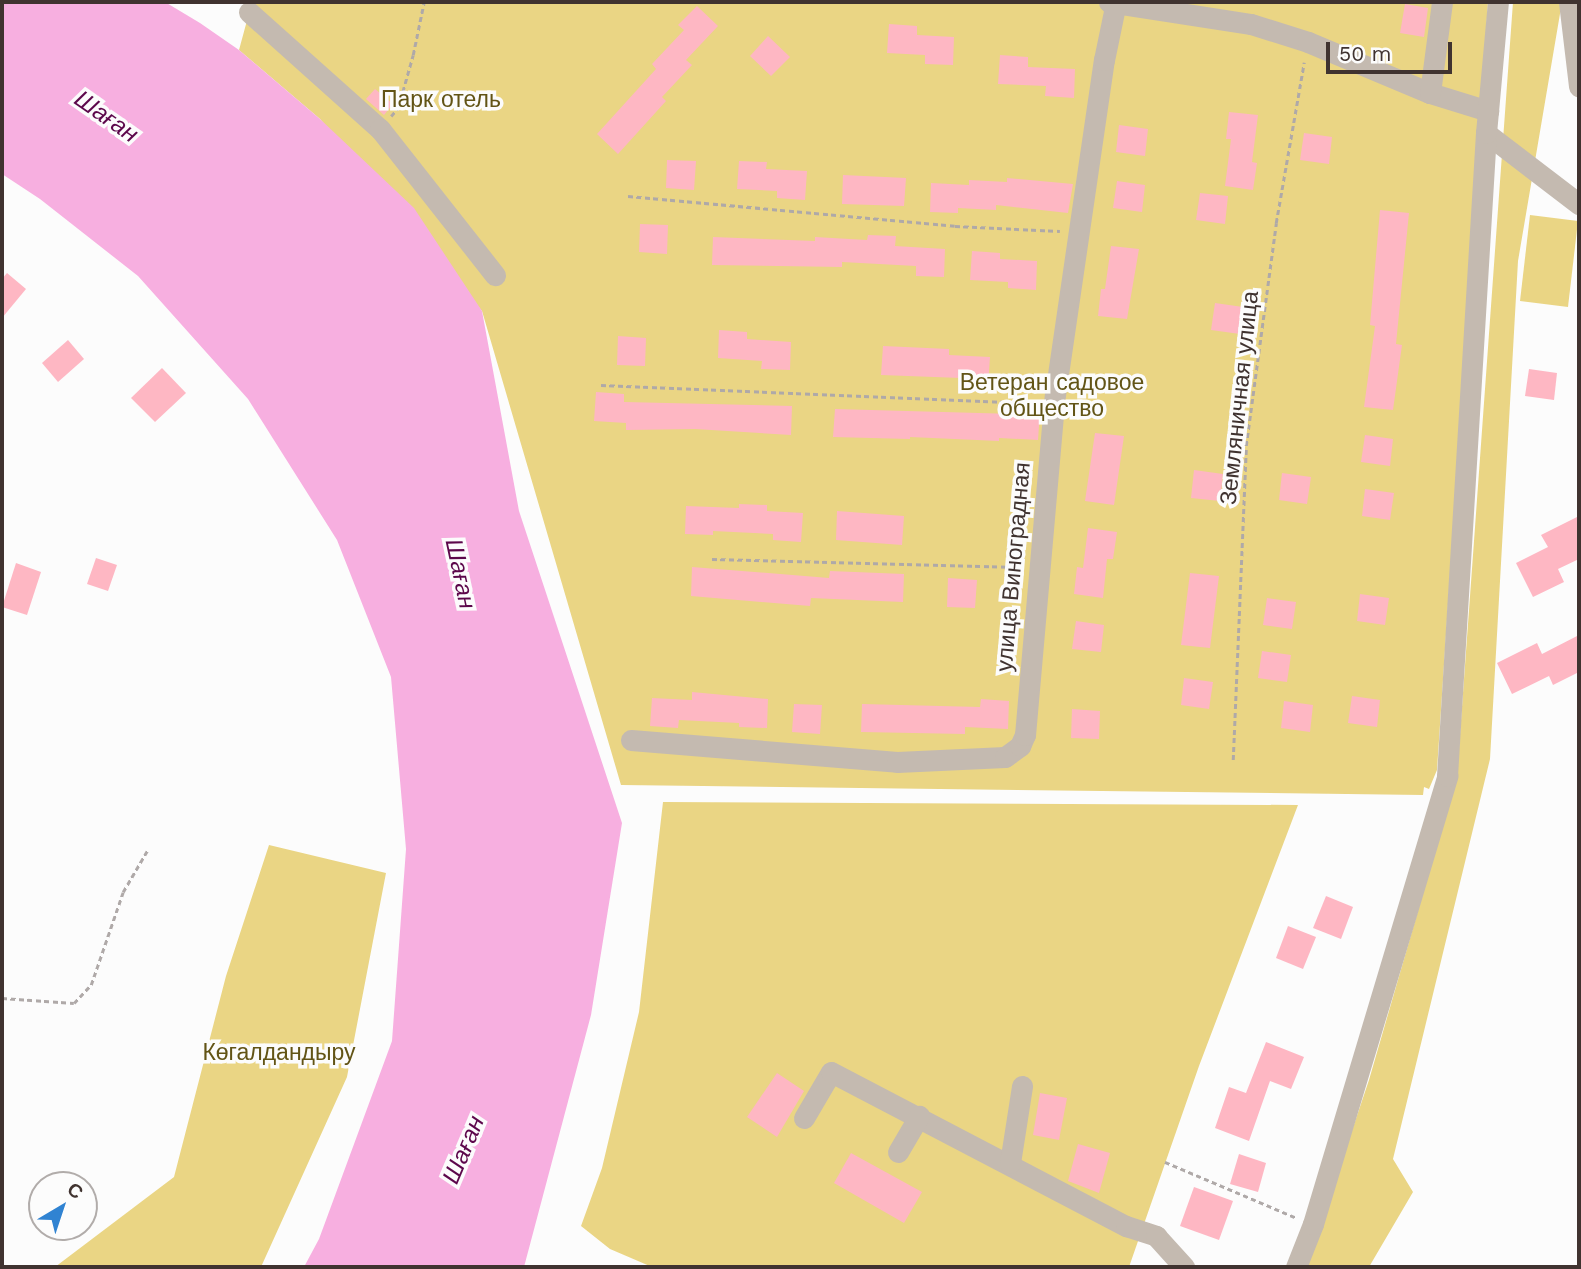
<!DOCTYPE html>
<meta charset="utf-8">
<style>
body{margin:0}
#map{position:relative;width:1581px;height:1269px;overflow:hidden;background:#fcfcfc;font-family:"Work Sans",sans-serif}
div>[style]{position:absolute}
.green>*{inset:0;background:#ead584}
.water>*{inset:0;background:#f7afe0}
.building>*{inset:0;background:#feb7c3}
.path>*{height:2.5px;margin-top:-1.25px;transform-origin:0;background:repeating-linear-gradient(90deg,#afa9a8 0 5px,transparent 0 8.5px)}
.minor>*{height:21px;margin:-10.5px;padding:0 10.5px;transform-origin:10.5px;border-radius:10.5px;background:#c4bab0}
span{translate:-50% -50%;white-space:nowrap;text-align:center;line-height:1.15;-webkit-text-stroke:7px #fcfcfc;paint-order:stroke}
.park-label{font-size:23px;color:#625416}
.street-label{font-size:23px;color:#403330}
.water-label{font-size:24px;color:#5c074b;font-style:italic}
.frame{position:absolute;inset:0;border:4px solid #403330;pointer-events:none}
.north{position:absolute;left:28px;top:1171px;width:70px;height:70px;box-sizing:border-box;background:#fcfcfc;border:2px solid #b1acaa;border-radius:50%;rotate:39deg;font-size:19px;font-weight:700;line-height:28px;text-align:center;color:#403330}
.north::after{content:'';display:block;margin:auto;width:24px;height:32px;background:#3083d2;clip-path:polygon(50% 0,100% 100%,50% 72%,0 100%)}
.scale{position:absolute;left:1326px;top:42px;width:126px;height:32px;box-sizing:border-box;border:4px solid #403330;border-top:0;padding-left:9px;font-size:21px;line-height:24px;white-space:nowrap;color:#403330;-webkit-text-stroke:5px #fcfcfc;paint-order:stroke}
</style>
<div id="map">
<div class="green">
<div style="clip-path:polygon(252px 2px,1488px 2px,1437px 770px,1429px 789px,1424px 787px,1423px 795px,621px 785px,482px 311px,320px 119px,239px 50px)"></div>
<div style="clip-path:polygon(1513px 2px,1562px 2px,1518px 261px,1490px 759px,1393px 1159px,1413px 1192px,1369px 1267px,1306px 1267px,1369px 1080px,1457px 776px)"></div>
<div style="clip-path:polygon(1530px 215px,1578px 221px,1568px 307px,1520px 301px)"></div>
<div style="clip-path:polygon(663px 802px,1298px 805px,1199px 1066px,1129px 1267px,652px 1267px,610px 1249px,581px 1226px,602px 1168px,639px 1012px)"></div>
<div style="clip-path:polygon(269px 845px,386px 873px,347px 1077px,261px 1267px,55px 1267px,174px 1177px,226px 976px)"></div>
</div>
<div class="water">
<div style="clip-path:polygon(2px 2px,165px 2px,200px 23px,239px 50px,320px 119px,414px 208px,482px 311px,519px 511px,622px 823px,591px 1015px,524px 1267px,304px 1267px,319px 1239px,392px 1041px,406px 849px,391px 677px,337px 540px,248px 399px,138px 276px,40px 199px,2px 174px)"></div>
</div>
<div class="building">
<div style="clip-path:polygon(1405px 4px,1428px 8px,1424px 37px,1400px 33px)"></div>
<div style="clip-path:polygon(697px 6px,718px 26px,686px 60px,692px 65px,662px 97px,666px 101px,618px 154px,597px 134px,656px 69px,652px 64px,684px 30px,678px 25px)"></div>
<div style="clip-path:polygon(889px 24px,917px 26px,917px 35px,954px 37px,953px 65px,925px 64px,925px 55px,887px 53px)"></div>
<div style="clip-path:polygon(768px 36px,790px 57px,771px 76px,750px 56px)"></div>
<div style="clip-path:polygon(1000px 55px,1028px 57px,1028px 67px,1075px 69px,1074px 98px,1045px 96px,1046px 86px,998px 84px)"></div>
<div style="clip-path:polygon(375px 89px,393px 104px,384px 115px,366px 99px)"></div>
<div style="clip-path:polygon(1229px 112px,1258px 115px,1252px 162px,1257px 163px,1253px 190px,1225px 186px,1231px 139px,1226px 139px)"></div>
<div style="clip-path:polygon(1119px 125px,1148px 129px,1145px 156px,1116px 152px)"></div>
<div style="clip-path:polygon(1304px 133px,1332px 137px,1329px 164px,1300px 160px)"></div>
<div style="clip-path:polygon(667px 160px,696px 161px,694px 190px,666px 188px)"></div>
<div style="clip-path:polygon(739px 161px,767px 162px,766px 169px,807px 171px,805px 200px,777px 198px,777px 191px,737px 189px)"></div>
<div style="clip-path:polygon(843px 175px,906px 178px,904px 206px,842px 204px)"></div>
<div style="clip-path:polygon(1007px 178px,1073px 184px,1068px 213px,996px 205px,996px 210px,958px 208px,958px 213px,930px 212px,931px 183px,969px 185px,969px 180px,1007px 182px)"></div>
<div style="clip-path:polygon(1117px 181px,1145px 185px,1142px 212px,1113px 208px)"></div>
<div style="clip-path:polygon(1200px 193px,1228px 196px,1225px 224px,1196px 220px)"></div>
<div style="clip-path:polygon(1380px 210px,1409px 213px,1396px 344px,1402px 345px,1393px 410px,1364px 407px,1375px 326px,1370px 325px)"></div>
<div style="clip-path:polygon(640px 224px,668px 225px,667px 254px,639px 252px)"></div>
<div style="clip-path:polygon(868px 235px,896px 236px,895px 246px,945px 249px,944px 277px,916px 276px,916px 266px,842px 262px,842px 267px,712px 265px,713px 237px,815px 241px,815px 237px,867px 240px)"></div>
<div style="clip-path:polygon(1111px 246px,1139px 249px,1127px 319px,1098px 316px,1101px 289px,1105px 289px)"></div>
<div style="clip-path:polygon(972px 251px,1000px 253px,1000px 259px,1037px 261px,1036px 290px,1008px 288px,1008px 282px,970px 280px)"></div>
<div style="clip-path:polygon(7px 273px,26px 289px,2px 318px,2px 279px)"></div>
<div style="clip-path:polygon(1215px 303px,1243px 307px,1240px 334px,1211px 330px)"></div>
<div style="clip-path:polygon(719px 330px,747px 332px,747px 339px,791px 342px,790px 370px,761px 369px,762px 361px,718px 358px)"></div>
<div style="clip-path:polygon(618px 336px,646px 338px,645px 366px,617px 365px)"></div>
<div style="clip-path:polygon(68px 340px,84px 359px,58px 382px,42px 363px)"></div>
<div style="clip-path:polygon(883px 346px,949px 349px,949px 355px,990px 357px,988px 386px,960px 384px,961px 378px,881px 375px)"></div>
<div style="clip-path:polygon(162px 368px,186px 393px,155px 422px,131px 398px)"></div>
<div style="clip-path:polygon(1529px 369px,1557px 373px,1554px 400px,1525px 396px)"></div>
<div style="clip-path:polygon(596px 392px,624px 394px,624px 402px,792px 406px,791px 435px,695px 429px,626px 430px,626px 423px,594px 421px)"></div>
<div style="clip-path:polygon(835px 409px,1015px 414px,1016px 410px,1040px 412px,1038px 440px,999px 438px,999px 441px,910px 437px,910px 439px,833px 437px)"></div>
<div style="clip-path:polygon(1095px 433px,1124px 436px,1114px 505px,1085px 501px)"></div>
<div style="clip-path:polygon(1365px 435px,1393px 439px,1390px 466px,1361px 462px)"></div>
<div style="clip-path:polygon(1194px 470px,1223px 474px,1220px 501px,1191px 498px)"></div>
<div style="clip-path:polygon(1282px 473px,1311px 477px,1307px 504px,1279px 500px)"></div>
<div style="clip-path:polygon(1365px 489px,1394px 493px,1390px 520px,1362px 516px)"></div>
<div style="clip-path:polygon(739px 504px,767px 505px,767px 511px,803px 513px,801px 542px,773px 540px,773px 534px,713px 531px,713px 535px,685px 534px,686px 506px,739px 508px)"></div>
<div style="clip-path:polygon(837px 511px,904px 516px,902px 545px,836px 540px)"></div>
<div style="clip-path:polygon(1579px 516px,1579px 559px,1558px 569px,1564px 582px,1533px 597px,1516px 563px,1548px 547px,1541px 535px)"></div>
<div style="clip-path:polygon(1088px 528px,1117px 532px,1113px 559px,1107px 559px,1103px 598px,1074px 594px,1077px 567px,1083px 568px)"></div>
<div style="clip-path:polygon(96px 558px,117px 565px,108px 591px,87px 584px)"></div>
<div style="clip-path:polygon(16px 563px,41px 572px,27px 615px,2px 607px)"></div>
<div style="clip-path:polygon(692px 567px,829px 578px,830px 571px,904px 574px,903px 602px,811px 598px,810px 606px,691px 596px)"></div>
<div style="clip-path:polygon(1190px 573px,1219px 576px,1210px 648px,1181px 645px)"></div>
<div style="clip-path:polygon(948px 578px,977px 580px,975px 608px,947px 607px)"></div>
<div style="clip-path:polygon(1360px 594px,1389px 598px,1385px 625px,1357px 621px)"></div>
<div style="clip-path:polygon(1267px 598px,1296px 602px,1292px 629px,1263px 625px)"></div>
<div style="clip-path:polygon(1076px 621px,1104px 625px,1101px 652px,1072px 649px)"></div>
<div style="clip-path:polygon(1579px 635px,1579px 672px,1553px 685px,1549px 676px,1512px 694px,1497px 663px,1537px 643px,1542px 654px)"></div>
<div style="clip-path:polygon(1262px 651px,1291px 655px,1287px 682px,1258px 678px)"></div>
<div style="clip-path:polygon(1184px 678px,1213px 682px,1209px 709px,1181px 705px)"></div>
<div style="clip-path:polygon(692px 692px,768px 699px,767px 728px,739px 727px,739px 723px,679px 720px,678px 728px,650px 726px,652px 698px,692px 700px)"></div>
<div style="clip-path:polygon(1352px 696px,1380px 700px,1377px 727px,1348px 723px)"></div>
<div style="clip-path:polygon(981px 699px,1009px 701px,1008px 729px,965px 727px,965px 734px,861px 732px,862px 704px,980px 707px)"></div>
<div style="clip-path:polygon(1284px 701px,1313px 705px,1310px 732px,1281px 728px)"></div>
<div style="clip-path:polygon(794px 704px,822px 705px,820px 734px,792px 732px)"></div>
<div style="clip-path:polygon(1072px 709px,1100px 711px,1099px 739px,1071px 738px)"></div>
<div style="clip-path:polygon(1326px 896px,1353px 907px,1341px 939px,1313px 928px)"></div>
<div style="clip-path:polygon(1288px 926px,1316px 937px,1303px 969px,1276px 958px)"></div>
<div style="clip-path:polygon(1266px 1042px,1304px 1057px,1291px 1089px,1270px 1081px,1249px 1141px,1215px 1128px,1229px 1087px,1246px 1093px)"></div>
<div style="clip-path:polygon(777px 1073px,804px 1091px,777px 1137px,747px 1117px)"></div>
<div style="clip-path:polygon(1040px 1093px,1067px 1098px,1059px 1140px,1033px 1135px)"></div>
<div style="clip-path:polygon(1078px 1144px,1110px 1153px,1099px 1193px,1068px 1181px)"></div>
<div style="clip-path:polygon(851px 1153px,922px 1192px,904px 1223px,834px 1183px)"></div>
<div style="clip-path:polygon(1239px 1154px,1266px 1163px,1258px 1192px,1230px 1184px)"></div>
<div style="clip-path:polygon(1194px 1187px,1233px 1201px,1219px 1240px,1180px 1226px)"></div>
</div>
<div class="path">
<div style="left:391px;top:116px;width:11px;rotate:-49deg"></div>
<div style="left:398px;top:108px;width:55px;rotate:-74.2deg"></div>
<div style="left:413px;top:55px;width:54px;rotate:-78.3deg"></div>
<div style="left:628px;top:196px;width:328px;rotate:5.2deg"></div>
<div style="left:955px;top:226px;width:105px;rotate:2.7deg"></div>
<div style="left:601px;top:385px;width:434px;rotate:2.4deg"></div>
<div style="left:712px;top:559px;width:308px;rotate:1.5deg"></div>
<div style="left:1233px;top:760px;width:314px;rotate:-87.6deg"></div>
<div style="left:1246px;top:446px;width:225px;rotate:-82.3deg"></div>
<div style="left:1276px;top:223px;width:163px;rotate:-80.1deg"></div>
<div style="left:2px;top:998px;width:72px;rotate:4deg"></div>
<div style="left:74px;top:1003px;width:25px;rotate:-47deg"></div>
<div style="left:91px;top:985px;width:98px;rotate:-71deg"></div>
<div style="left:123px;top:892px;width:48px;rotate:-59.7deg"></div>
<div style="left:1165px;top:1162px;width:143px;rotate:23deg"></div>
</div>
<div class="minor">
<div style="left:1109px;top:2px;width:144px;rotate:8.8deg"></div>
<div style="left:1251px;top:24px;width:60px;rotate:17.5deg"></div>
<div style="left:1308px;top:42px;width:132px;rotate:22.7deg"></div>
<div style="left:1430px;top:93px;width:61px;rotate:17.2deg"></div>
<div style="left:1569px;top:2px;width:85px;rotate:83.2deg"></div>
<div style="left:249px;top:12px;width:176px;rotate:41.8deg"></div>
<div style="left:380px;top:129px;width:186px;rotate:51.8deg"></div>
<div style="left:1430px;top:93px;width:92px;rotate:-82.5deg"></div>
<div style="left:1486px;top:133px;width:117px;rotate:37.4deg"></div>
<div style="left:631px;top:740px;width:267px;rotate:4.7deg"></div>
<div style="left:897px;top:762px;width:108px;rotate:-2.7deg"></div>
<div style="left:1005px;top:757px;width:19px;rotate:-36deg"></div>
<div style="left:1020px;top:746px;width:12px;rotate:-66deg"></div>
<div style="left:1025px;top:735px;width:341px;rotate:-85deg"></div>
<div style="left:1055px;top:395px;width:339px;rotate:-81.7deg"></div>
<div style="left:1104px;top:60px;width:59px;rotate:-78.3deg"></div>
<div style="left:804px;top:1118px;width:53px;rotate:-59.6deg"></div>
<div style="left:831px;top:1072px;width:333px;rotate:27.6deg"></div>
<div style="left:1126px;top:1226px;width:32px;rotate:18deg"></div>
<div style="left:1156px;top:1236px;width:42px;rotate:47.9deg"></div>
<div style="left:898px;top:1152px;width:42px;rotate:-59.7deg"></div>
<div style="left:1010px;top:1163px;width:78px;rotate:-81.1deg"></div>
<div style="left:1296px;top:1267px;width:46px;rotate:-68.4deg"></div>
<div style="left:1313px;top:1224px;width:468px;rotate:-73.3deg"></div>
<div style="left:1447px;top:776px;width:644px;rotate:-86.53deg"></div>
<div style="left:1486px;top:133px;width:132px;rotate:-84.8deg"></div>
</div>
<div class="park-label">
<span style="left:441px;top:100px">Парк отель</span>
<span style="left:1052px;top:396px">Ветеран садовое<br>общество</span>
<span style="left:279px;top:1053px">Көгалдандыру</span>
</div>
<div class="street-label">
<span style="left:1240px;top:398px;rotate:-84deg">Земляничная улица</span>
<span style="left:1014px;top:567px;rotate:-85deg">улица Виноградная</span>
</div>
<div class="water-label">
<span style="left:106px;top:117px;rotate:35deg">Шаған</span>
<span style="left:460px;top:574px;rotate:78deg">Шаған</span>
<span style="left:464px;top:1150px;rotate:-67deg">Шаған</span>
</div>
<div class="frame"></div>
<div class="north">С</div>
<div class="scale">50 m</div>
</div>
